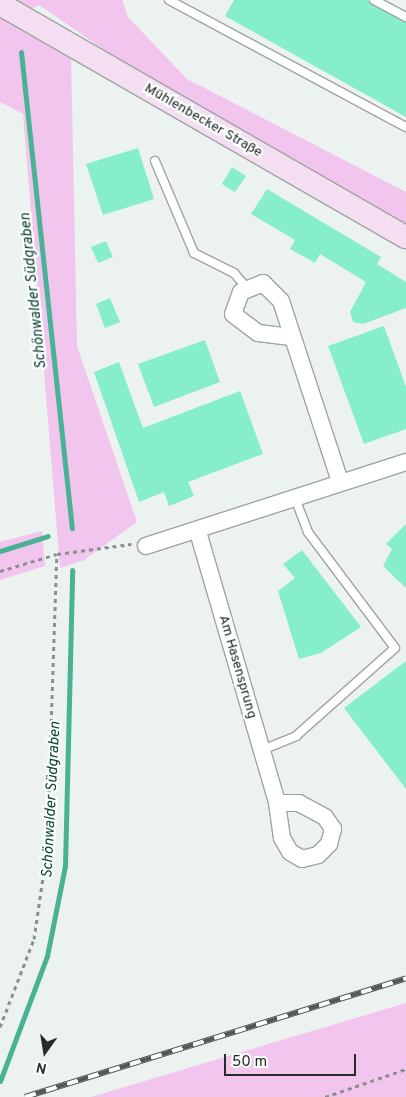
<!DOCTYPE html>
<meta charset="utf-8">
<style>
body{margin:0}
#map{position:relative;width:406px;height:1097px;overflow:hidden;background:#ecf2f0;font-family:Overpass,sans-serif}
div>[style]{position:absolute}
.green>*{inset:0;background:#f2c5ee}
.stream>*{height:5px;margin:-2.5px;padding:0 2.5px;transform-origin:2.5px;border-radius:2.5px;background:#49b294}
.building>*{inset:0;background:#86edcd}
.path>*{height:3px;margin-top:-1.5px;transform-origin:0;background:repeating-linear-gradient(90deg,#8b8f8e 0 4px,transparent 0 8px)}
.roads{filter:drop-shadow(1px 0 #9fa4a2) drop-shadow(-1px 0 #9fa4a2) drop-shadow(0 1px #9fa4a2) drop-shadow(0 -1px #9fa4a2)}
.service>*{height:8px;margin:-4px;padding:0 4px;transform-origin:4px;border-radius:4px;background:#fff}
.minor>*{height:16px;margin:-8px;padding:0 8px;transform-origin:8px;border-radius:8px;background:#fff}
.secondary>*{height:22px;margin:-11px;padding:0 11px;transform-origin:11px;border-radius:11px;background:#f3dff1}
.rail>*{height:5.5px;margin-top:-2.75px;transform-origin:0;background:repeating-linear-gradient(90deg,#fafffd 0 11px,#545757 0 22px);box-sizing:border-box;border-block:1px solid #545757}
span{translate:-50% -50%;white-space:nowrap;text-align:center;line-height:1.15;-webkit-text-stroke:4.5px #fafffd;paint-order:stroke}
.street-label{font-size:14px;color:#282a2a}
.water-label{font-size:15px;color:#124033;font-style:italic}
.north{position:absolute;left:20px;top:1027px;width:50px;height:50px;-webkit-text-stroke:4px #fafffd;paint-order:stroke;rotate:193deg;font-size:14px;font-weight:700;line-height:20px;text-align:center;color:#282a2a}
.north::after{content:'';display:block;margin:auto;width:18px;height:22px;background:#282a2a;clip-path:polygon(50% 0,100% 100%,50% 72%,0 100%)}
.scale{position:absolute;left:224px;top:1054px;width:132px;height:22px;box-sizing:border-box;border:2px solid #282a2a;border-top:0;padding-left:6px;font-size:15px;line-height:18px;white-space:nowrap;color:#282a2a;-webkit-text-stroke:4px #fafffd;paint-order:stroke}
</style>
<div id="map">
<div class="green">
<div style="clip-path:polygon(0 0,122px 0,128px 17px,187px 79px,406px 192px,406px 225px,142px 76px,39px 5px,11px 19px,71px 55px,77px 346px,137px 522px,84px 560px,60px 568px,23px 114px,0 102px)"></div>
<div style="clip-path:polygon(42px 531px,45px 566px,0 580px,0 542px)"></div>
<div style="clip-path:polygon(406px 1003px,406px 1097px,91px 1097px)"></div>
</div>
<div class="stream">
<div style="left:21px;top:52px;width:479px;rotate:83.9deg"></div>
<div style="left:0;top:551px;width:50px;rotate:-17.4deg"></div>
<div style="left:0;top:1081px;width:134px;rotate:-69.4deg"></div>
<div style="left:47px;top:956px;width:92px;rotate:-78.7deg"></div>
<div style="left:65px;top:866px;width:296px;rotate:-88.6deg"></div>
</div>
<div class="building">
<div style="clip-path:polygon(234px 0,367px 0,406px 22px,406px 117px,225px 16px)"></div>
<div style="clip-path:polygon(138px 148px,154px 199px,103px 215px,86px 164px)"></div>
<div style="clip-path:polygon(232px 167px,246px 176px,235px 192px,222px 184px)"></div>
<div style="clip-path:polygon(267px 189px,381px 257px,377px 264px,406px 282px,406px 308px,363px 324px,353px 322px,350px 312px,366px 282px,320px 254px,315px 263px,290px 249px,295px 240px,251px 214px)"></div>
<div style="clip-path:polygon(106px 241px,113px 257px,98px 263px,91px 247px)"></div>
<div style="clip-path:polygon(110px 298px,120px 322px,105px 328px,96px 304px)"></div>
<div style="clip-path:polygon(384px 326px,406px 387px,406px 429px,364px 444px,328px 346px)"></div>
<div style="clip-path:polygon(205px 340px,220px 382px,154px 407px,138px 364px)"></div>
<div style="clip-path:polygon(119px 362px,143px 428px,240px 391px,263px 454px,188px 482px,194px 496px,169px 506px,164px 492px,139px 502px,94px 372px)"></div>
<div style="clip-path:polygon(406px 524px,406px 588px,383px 566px,392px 549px,386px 544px)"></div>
<div style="clip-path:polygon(302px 550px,361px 627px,321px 653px,299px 659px,278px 591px,295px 578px,283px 564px)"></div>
<div style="clip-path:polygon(406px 661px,406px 789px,344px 708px)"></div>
</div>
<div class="path">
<div style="left:0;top:571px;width:59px;rotate:-16.6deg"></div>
<div style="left:57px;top:554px;width:75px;rotate:-7.7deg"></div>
<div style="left:0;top:1027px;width:94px;rotate:-68.9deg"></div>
<div style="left:34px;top:939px;width:90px;rotate:-81.7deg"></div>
<div style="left:47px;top:850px;width:296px;rotate:-88.1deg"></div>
<div style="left:325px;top:1097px;width:86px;rotate:-19.1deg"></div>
</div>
<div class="roads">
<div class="service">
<div style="left:169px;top:0;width:269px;rotate:28.2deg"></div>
<div style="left:374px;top:0;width:36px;rotate:28deg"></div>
<div style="left:155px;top:161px;width:100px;rotate:67deg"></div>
<div style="left:194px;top:253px;width:45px;rotate:26.6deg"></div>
<div style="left:234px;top:273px;width:21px;rotate:49deg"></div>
<div style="left:262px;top:750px;width:37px;rotate:-22deg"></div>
<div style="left:296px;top:736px;width:132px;rotate:-41.6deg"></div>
<div style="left:395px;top:648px;width:145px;rotate:-126.9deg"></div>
<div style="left:308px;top:532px;width:36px;rotate:-111deg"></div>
</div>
<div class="minor">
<div style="left:291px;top:337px;width:33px;rotate:-173deg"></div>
<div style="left:258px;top:333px;width:31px;rotate:-143deg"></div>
<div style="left:233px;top:314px;width:23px;rotate:-70deg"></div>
<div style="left:241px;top:292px;width:24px;rotate:-22deg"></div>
<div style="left:263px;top:283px;width:25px;rotate:45deg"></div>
<div style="left:281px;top:301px;width:190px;rotate:71.9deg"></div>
<div style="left:198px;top:532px;width:282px;rotate:73.7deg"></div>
<div style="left:277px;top:803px;width:35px;rotate:82deg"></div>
<div style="left:282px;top:838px;width:16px;rotate:60deg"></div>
<div style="left:290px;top:852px;width:14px;rotate:30deg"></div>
<div style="left:302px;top:859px;width:16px;rotate:-14deg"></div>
<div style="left:318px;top:855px;width:16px;rotate:-45deg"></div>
<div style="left:329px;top:844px;width:16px;rotate:-75deg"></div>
<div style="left:333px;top:829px;width:14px;rotate:-124deg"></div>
<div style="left:325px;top:817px;width:30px;rotate:-152deg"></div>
<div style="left:299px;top:803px;width:22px;rotate:180deg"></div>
<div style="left:146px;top:546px;width:273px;rotate:-17.9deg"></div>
</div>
<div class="secondary">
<div style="left:0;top:4px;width:468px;rotate:29.9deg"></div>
</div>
</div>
<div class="rail">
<div style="left:25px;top:1097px;width:399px;rotate:-17.3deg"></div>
</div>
<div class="street-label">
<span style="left:203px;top:121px;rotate:30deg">Mühlenbecker Straße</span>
<span style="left:237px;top:667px;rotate:74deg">Am Hasensprung</span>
</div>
<div class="water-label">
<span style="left:34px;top:291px;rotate:-96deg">Schönwalder Südgraben</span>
<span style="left:52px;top:800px;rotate:-87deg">Schönwalder Südgraben</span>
</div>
<div class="north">N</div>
<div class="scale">50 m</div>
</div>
